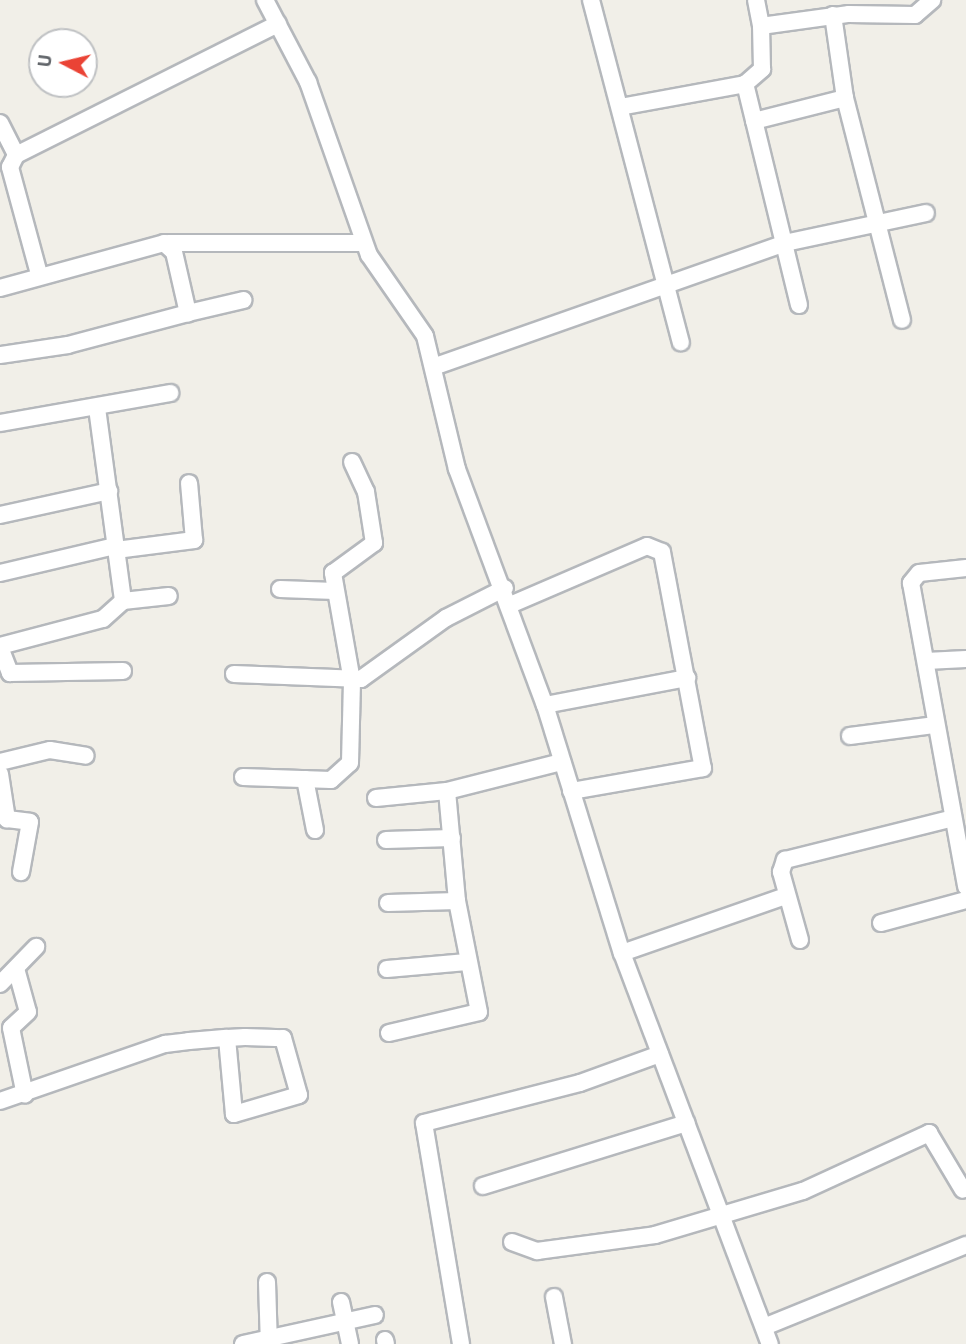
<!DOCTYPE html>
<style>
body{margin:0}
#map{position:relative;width:966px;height:1344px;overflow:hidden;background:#f1efe8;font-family:"Titillium Web",sans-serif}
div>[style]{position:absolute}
.roads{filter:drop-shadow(2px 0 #b5b8bc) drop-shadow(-2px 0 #b5b8bc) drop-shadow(0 2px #b5b8bc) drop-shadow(0 -2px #b5b8bc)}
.minor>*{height:16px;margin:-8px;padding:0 8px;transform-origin:8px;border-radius:8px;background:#fff}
span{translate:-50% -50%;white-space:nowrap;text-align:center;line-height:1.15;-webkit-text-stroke:5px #fff;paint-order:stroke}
.north{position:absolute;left:28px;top:28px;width:70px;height:70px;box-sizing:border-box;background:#fff;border:2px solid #bfc1c3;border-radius:50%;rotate:277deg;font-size:19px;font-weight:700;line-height:28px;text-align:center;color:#5f6368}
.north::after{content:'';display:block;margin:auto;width:24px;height:32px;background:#ea4335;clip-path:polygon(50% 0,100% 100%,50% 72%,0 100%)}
</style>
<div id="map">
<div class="roads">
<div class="minor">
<div style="left:265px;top:0;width:93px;rotate:62.3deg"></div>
<div style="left:308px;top:82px;width:183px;rotate:70.6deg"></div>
<div style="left:369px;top:255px;width:98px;rotate:55.3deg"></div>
<div style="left:425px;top:336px;width:137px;rotate:76.5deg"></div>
<div style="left:457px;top:469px;width:252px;rotate:69.6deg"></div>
<div style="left:545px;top:705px;width:260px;rotate:72.8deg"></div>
<div style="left:622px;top:953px;width:418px;rotate:69.3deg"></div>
<div style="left:591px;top:0;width:354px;rotate:75.3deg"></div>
<div style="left:756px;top:0;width:26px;rotate:79deg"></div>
<div style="left:833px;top:15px;width:84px;rotate:81.8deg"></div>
<div style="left:845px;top:98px;width:229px;rotate:75.6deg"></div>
<div style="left:620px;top:107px;width:127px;rotate:-10.4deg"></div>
<div style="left:754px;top:121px;width:94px;rotate:-14.2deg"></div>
<div style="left:0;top:123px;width:36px;rotate:63deg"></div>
<div style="left:168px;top:243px;width:195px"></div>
<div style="left:39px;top:274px;width:111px;rotate:-105.2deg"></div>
<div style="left:10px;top:167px;width:13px;rotate:-63deg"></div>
<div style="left:16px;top:155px;width:293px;rotate:-26.6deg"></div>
<div style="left:0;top:288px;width:170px;rotate:-15.3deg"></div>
<div style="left:164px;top:243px;width:13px;rotate:42deg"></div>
<div style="left:174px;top:252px;width:63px;rotate:77.1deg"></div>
<div style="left:188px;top:313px;width:124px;rotate:165.1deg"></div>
<div style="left:68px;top:345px;width:69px;rotate:171.6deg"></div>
<div style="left:799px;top:305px;width:228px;rotate:-103.7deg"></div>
<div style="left:745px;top:84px;width:23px;rotate:-41deg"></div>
<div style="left:762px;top:69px;width:43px;rotate:-91.3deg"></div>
<div style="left:761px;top:26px;width:89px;rotate:-7.8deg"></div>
<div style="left:849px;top:14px;width:66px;rotate:0.9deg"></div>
<div style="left:915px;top:15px;width:23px;rotate:-41deg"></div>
<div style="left:188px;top:313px;width:57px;rotate:-13.1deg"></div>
<div style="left:436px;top:366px;width:370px;rotate:-19.4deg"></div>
<div style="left:785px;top:243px;width:144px;rotate:-12deg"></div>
<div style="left:97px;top:408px;width:195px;rotate:82.3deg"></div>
<div style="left:123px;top:601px;width:46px;rotate:-6.2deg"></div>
<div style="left:0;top:423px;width:173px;rotate:-10deg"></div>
<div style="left:0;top:515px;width:112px;rotate:-12.4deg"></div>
<div style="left:116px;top:550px;width:79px;rotate:-7.3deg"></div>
<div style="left:194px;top:540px;width:57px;rotate:-95deg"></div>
<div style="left:966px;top:568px;width:47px;rotate:173.9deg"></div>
<div style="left:919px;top:573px;width:13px;rotate:129deg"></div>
<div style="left:911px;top:583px;width:309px;rotate:79.7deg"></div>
<div style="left:0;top:573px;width:118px;rotate:-13.2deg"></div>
<div style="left:280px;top:589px;width:55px;rotate:2.1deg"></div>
<div style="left:510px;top:605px;width:149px;rotate:-23.3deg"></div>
<div style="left:647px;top:546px;width:16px;rotate:22deg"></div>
<div style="left:662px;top:552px;width:220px;rotate:79.3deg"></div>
<div style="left:703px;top:768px;width:134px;rotate:170.1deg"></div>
<div style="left:0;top:646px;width:106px;rotate:-14.7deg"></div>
<div style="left:103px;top:619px;width:27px;rotate:-42deg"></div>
<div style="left:0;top:647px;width:28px;rotate:69deg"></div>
<div style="left:10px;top:673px;width:113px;rotate:-1deg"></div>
<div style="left:926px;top:661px;width:40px;rotate:-2.9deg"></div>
<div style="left:234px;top:674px;width:127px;rotate:2.3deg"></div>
<div style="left:361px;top:679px;width:105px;rotate:-35.7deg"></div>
<div style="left:446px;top:618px;width:66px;rotate:-27deg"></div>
<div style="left:545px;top:705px;width:145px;rotate:-10.8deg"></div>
<div style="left:850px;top:736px;width:86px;rotate:-7.4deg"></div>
<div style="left:0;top:762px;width:51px;rotate:-13.5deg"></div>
<div style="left:50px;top:750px;width:36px;rotate:9deg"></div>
<div style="left:0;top:774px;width:46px;rotate:81.2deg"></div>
<div style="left:7px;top:819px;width:23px;rotate:7deg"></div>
<div style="left:30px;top:822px;width:51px;rotate:100.2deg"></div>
<div style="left:243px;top:777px;width:88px;rotate:2deg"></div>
<div style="left:331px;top:780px;width:25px;rotate:-42deg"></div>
<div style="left:350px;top:763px;width:82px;rotate:-88.6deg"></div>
<div style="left:352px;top:681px;width:110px;rotate:-100deg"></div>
<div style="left:333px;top:573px;width:51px;rotate:-36.2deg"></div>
<div style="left:374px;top:543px;width:52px;rotate:-98.9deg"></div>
<div style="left:366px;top:492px;width:33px;rotate:-115deg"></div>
<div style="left:305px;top:779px;width:52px;rotate:78.9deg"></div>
<div style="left:376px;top:798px;width:71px;rotate:-5.6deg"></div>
<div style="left:447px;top:791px;width:119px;rotate:-14.2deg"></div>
<div style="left:386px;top:840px;width:66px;rotate:-1.7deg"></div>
<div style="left:388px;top:903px;width:69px;rotate:-1.7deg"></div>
<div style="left:881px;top:923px;width:88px;rotate:-15.1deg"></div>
<div style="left:800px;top:940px;width:71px;rotate:-105.6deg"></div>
<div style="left:781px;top:872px;width:13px;rotate:-72deg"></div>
<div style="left:785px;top:860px;width:173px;rotate:-14deg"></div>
<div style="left:622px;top:953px;width:174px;rotate:-19.2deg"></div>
<div style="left:387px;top:969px;width:80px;rotate:-5deg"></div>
<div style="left:17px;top:972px;width:41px;rotate:74.6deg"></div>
<div style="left:28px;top:1012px;width:23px;rotate:137deg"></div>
<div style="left:11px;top:1028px;width:68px;rotate:78.2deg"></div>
<div style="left:0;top:984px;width:52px;rotate:-45.8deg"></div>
<div style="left:389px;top:1033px;width:92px;rotate:-13.1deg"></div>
<div style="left:479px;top:1012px;width:113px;rotate:-101.2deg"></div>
<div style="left:457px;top:901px;width:110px;rotate:-95.2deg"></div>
<div style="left:0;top:1101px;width:175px;rotate:-19.1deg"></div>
<div style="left:165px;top:1044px;width:24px;rotate:-7deg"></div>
<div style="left:189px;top:1041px;width:38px;rotate:-5deg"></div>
<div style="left:227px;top:1038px;width:18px;rotate:-3deg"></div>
<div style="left:245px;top:1037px;width:38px;rotate:2deg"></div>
<div style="left:283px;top:1038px;width:59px;rotate:74.3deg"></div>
<div style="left:299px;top:1095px;width:68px;rotate:163.7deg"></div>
<div style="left:234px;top:1114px;width:76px;rotate:-95.3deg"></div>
<div style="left:483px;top:1186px;width:213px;rotate:-17.2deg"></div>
<div style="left:512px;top:1242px;width:27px;rotate:20deg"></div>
<div style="left:537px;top:1251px;width:119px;rotate:-7.7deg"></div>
<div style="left:655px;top:1235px;width:154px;rotate:-16.6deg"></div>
<div style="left:803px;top:1191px;width:139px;rotate:-24.7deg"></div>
<div style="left:929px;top:1133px;width:66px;rotate:59.2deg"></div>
<div style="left:267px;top:1282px;width:62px;rotate:88.2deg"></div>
<div style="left:554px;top:1297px;width:48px;rotate:79.2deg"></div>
<div style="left:341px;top:1302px;width:43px;rotate:77.9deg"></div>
<div style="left:764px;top:1327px;width:218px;rotate:-22.1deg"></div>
<div style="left:385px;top:1340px;width:4px;rotate:76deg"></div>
<div style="left:243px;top:1344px;width:135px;rotate:-12.4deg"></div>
<div style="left:461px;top:1344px;width:224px;rotate:-99.5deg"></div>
<div style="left:424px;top:1123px;width:161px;rotate:-14.4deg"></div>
<div style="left:580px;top:1083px;width:85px;rotate:-19.9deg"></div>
</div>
</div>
<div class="north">U</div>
</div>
